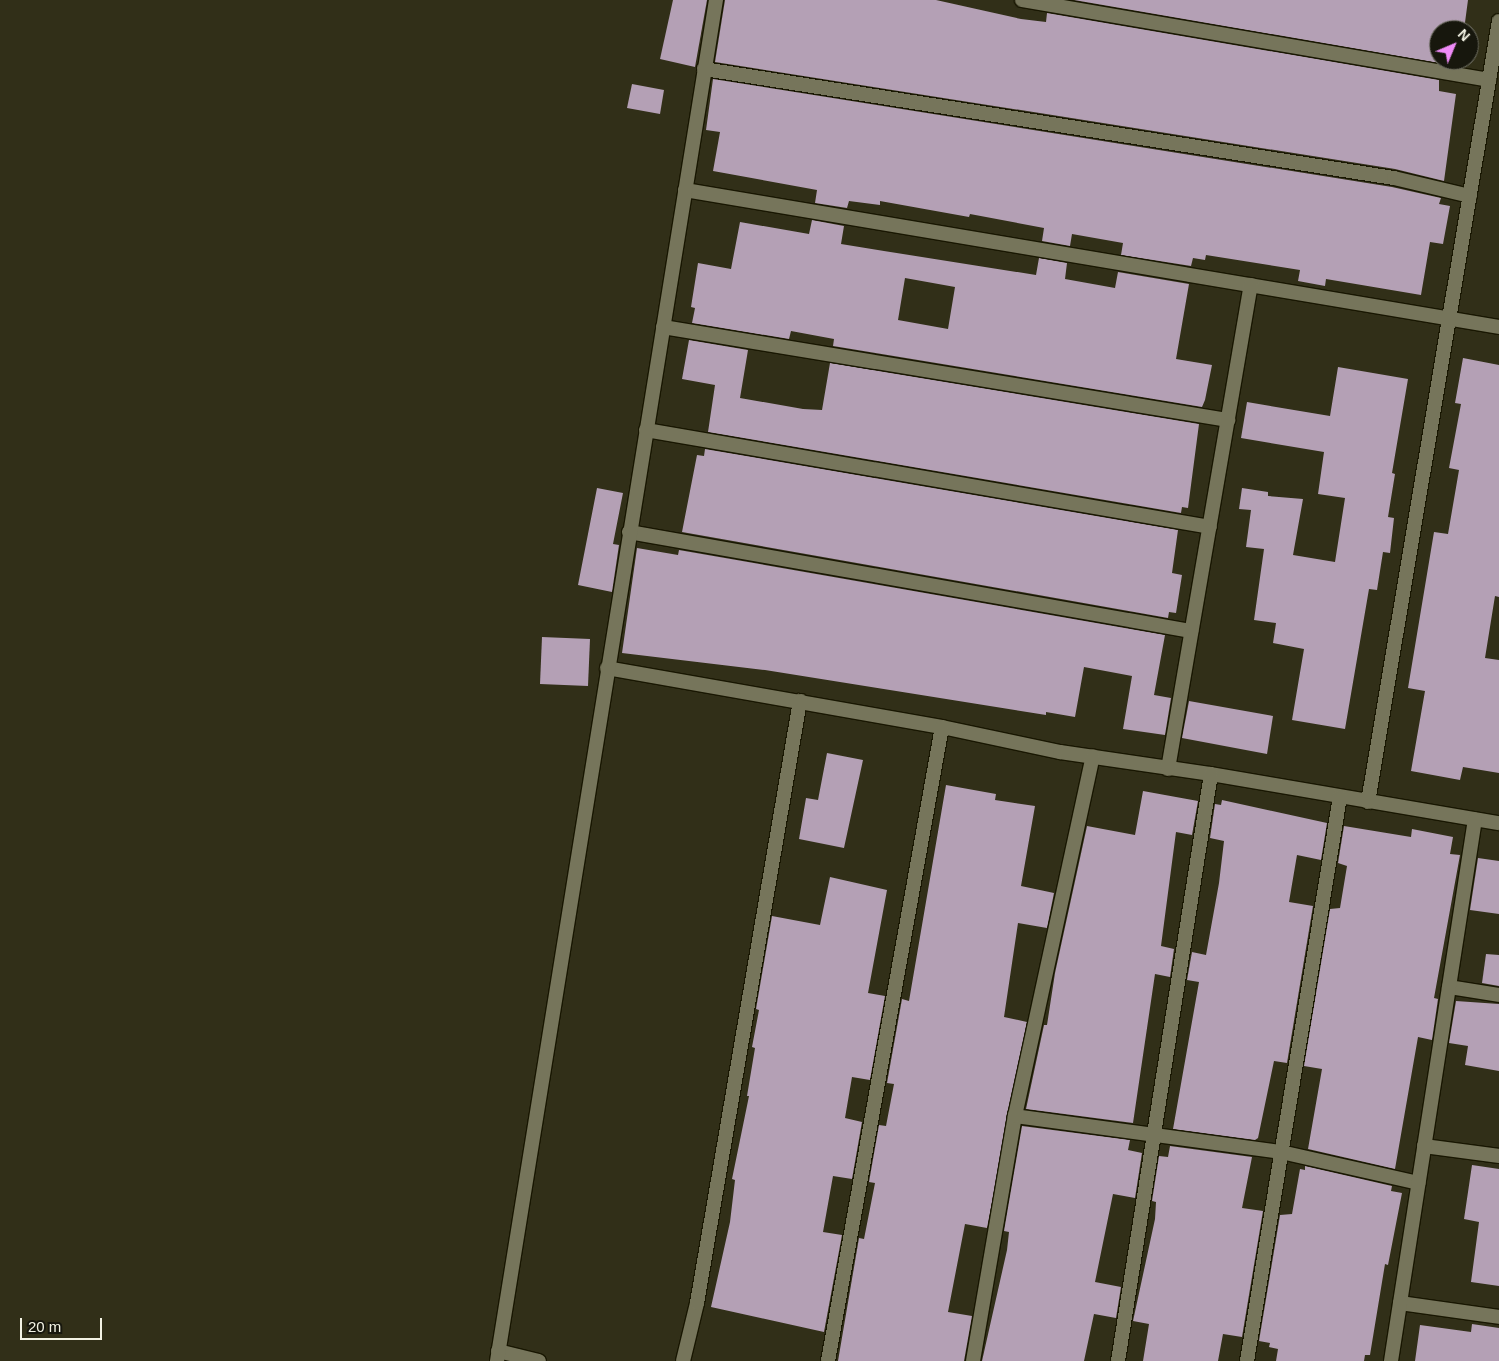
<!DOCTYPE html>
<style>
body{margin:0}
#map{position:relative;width:1499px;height:1361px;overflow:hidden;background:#312f18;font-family:Helvetica,sans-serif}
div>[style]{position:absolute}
.building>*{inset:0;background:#b4a0b5}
.roads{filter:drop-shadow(1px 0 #191702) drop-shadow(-1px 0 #191702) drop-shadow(0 1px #191702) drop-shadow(0 -1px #191702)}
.minor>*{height:14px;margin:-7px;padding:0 7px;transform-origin:7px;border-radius:7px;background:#76755b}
span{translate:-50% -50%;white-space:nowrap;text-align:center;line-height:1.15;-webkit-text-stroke:5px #17170d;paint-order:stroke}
.north{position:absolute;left:1429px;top:20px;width:50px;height:50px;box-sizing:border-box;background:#17170d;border:1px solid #6f6f63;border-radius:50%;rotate:45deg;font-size:14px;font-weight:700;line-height:20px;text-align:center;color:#f3f3e4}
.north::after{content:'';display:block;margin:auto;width:18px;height:22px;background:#ef8bf7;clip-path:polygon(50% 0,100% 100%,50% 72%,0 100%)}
.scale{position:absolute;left:20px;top:1318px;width:82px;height:22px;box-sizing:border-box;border:2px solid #f3f3e4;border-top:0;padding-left:6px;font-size:15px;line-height:18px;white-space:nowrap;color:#f3f3e4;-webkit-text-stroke:4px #17170d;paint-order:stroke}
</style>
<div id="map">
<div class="building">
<div style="clip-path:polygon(673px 0,707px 0,695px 67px,660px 59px)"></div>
<div style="clip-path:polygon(725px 0,936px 0,1021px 19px,1046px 22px,1047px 13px,1439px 80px,1439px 91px,1456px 94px,1444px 181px,1395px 169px,715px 62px)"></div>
<div style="clip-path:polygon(1074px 0,1468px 0,1464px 30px,1439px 30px,1439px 63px)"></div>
<div style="clip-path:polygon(713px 79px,1392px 187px,1441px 198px,1439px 204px,1450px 206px,1443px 244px,1430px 242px,1421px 295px,1326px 279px,1325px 286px,1298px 281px,1300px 270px,1206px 255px,1205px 260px,1193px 258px,1191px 266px,1121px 255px,1123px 243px,1072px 234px,1070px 246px,1042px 241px,1044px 228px,970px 214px,969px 217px,880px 201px,880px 205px,849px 201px,847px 208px,815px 203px,817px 190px,713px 171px,720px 132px,706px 130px)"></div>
<div style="clip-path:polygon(632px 84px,664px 90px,660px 114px,627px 108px)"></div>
<div style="clip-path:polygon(evenodd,812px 220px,844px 226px,841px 244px,884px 251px,1036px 275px,1039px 258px,1067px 263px,1065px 279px,1115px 288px,1118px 272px,1189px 284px,1176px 359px,1212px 365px,1205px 400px,1202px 407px,833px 346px,834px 339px,791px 331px,789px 339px,692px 323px,695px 308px,691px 307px,698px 263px,731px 269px,740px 222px,809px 234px,812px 220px,905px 278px,955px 287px,948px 329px,898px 320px,905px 278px)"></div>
<div style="clip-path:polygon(689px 340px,748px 350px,740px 398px,803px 409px,822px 410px,830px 363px,1199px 424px,1188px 508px,1182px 507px,1181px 513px,708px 432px,715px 385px,682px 379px)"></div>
<div style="clip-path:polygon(1463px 358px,1499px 365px,1499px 597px,1495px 596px,1485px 658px,1499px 660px,1499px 773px,1463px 767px,1460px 780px,1411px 771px,1425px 691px,1408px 688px,1434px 532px,1448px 534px,1459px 470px,1449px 468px,1461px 404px,1455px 403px)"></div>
<div style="clip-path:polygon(1338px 367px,1408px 379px,1392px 473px,1395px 474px,1388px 517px,1394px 518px,1390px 553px,1383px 552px,1377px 590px,1369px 589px,1345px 729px,1292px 720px,1304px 649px,1273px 643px,1276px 623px,1254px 620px,1264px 549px,1246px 547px,1251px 510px,1239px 509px,1242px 488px,1268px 492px,1268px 496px,1303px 499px,1293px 555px,1335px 562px,1345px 498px,1318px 494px,1324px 452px,1241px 438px,1247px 402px,1330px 416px)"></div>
<div style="clip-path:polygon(705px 449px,1178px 530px,1172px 573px,1182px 575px,1176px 613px,1169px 612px,1168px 618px,682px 532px,697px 455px,704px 456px)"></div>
<div style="clip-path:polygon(597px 488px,623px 493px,613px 544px,619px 545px,612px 592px,578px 585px)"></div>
<div style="clip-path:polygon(637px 548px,678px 555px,679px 550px,1165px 635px,1154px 695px,1171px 698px,1165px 735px,1123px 729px,1132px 676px,1084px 667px,1075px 717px,1046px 712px,1046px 715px,765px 670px,622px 653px)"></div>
<div style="clip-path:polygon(542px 637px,590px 639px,588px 686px,540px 684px)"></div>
<div style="clip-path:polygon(1189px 701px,1273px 716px,1267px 754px,1182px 738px)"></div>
<div style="clip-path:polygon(827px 753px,863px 760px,844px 848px,799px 839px,806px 798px,818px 800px)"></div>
<div style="clip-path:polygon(946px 785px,996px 794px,995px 800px,1035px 806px,1021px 886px,1054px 893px,1047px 928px,1018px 923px,1004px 1017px,1027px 1022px,987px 1228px,965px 1224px,948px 1312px,972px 1316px,964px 1361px,838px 1361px,859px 1238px,864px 1239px,875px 1183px,869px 1182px,879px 1125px,886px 1126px,894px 1084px,887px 1083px,902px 999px,909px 1001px)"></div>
<div style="clip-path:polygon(1143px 791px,1198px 801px,1192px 835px,1176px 832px,1161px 946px,1174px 949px,1170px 977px,1155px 974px,1133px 1123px,1026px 1109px,1044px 1025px,1047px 1025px,1055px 973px,1087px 826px,1135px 835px)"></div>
<div style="clip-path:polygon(1222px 800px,1327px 823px,1321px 860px,1297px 855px,1289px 902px,1313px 906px,1287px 1063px,1274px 1061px,1258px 1138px,1255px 1140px,1173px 1129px,1199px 982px,1187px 980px,1192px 952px,1206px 955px,1219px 883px,1224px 841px,1210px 838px,1215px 804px,1221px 805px)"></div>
<div style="clip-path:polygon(1344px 826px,1411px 837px,1412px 829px,1453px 837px,1450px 854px,1460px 855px,1434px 998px,1438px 999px,1432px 1040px,1418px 1037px,1395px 1169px,1308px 1149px,1322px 1069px,1304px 1066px,1330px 909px,1340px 908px,1347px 866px,1338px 863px)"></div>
<div style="clip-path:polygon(1478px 858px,1499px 861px,1499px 914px,1470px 910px)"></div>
<div style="clip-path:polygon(830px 877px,887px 890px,868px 993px,885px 996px,870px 1080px,852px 1077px,845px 1118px,862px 1122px,852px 1179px,833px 1176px,823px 1232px,842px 1235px,824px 1332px,711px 1307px,730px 1222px,735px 1180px,732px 1179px,749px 1096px,747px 1096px,755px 1048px,752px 1047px,759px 1010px,756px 1009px,772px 916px,820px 925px)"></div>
<div style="clip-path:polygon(1486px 954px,1499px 955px,1499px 986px,1482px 983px)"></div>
<div style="clip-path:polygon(1456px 1001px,1499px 1004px,1499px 1071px,1465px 1065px,1468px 1046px,1449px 1043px)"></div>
<div style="clip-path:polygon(1022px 1126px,1130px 1140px,1128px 1150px,1142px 1153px,1135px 1198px,1113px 1194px,1095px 1282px,1121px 1287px,1116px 1318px,1094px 1314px,1084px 1361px,982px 1361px,1007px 1250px,1009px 1232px,1004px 1231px)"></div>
<div style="clip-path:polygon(1170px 1146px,1252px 1157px,1242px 1208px,1263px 1211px,1242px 1337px,1223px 1334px,1218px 1361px,1143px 1361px,1149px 1324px,1133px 1321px,1155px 1219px,1156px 1202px,1152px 1201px,1159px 1156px,1168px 1157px)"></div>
<div style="clip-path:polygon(1472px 1165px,1499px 1169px,1499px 1286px,1471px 1282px,1479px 1222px,1464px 1219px)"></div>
<div style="clip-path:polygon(1305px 1166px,1392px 1186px,1391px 1191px,1402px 1193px,1388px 1265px,1385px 1264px,1370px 1355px,1365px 1355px,1364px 1361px,1276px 1361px,1278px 1349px,1269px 1347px,1270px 1343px,1259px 1341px,1280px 1215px,1292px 1214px,1300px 1169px,1305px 1170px)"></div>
<div style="clip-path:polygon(1472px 1324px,1499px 1328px,1499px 1361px,1415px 1361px,1420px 1325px,1471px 1332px)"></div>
</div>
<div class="roads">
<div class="minor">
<div style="left:1022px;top:0;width:474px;rotate:9.7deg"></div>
<div style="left:704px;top:69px;width:699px;rotate:8.98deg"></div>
<div style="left:1394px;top:178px;width:78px;rotate:13.3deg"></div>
<div style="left:685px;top:190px;width:825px;rotate:9.55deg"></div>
<div style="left:663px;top:327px;width:573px;rotate:9.35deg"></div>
<div style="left:646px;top:430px;width:572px;rotate:9.76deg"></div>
<div style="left:629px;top:532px;width:571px;rotate:9.99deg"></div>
<div style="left:607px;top:668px;width:340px;rotate:10deg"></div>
<div style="left:942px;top:727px;width:121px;rotate:12deg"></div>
<div style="left:1060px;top:752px;width:153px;rotate:8.3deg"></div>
<div style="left:1211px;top:774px;width:292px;rotate:9.7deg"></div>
<div style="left:1168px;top:769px;width:491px;rotate:-80.3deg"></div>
<div style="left:1368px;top:802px;width:792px;rotate:-80.48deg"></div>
<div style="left:1449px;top:987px;width:51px;rotate:9.1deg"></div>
<div style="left:1015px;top:1116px;width:268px;rotate:7.7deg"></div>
<div style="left:1281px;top:1152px;width:141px;rotate:12.7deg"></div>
<div style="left:1424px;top:1146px;width:76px;rotate:7.6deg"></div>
<div style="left:1400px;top:1303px;width:100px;rotate:8deg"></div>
<div style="left:498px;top:1351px;width:42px;rotate:13.7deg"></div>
<div style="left:497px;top:1361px;width:1379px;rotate:-80.86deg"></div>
<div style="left:683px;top:1361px;width:60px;rotate:-76.4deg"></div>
<div style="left:697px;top:1303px;width:611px;rotate:-80.29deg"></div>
<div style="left:828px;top:1361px;width:644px;rotate:-79.81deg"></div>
<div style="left:973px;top:1361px;width:249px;rotate:-80.3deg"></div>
<div style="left:1015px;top:1116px;width:368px;rotate:-77.8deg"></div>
<div style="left:1118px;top:1361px;width:594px;rotate:-81deg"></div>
<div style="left:1247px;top:1361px;width:572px;rotate:-80.64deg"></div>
<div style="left:1391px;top:1361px;width:548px;rotate:-81.19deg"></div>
</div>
</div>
<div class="north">N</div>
<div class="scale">20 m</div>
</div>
